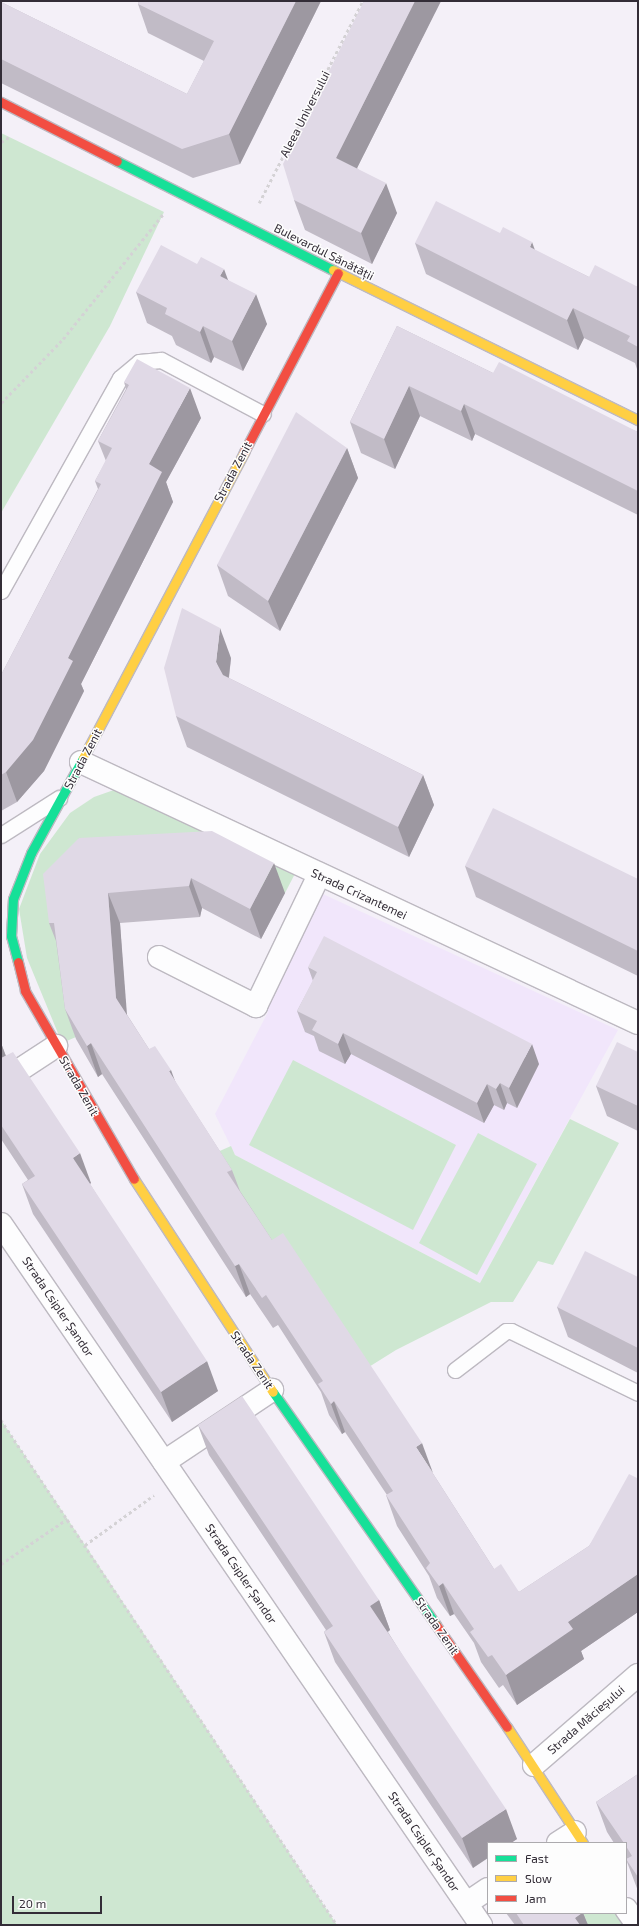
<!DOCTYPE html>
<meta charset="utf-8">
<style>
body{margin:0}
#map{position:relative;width:639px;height:1926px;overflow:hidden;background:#f4f0f8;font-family:"Exo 2",sans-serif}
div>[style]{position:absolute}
.built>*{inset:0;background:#f1e6fb}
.green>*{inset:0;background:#cee7d1}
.path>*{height:2.5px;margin-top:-1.25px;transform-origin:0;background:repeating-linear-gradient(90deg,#d4d2d5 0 3px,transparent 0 6px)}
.roads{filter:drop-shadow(1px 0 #bdb9c1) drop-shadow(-1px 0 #bdb9c1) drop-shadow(0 1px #bdb9c1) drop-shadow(0 -1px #bdb9c1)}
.lane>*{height:15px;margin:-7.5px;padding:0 7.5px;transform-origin:7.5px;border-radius:7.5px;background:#fdfdfe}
.street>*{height:22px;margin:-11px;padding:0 11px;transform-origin:11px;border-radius:11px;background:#fdfdfe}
.fast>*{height:9px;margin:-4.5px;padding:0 4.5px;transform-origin:4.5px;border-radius:4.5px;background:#16e098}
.slow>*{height:9px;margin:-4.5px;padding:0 4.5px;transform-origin:4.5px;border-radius:4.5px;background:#ffcf43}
.jam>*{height:9px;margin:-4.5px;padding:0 4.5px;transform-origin:4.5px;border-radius:4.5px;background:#f24e42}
.wall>*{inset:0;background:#c1bbc6}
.shaded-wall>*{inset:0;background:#9d98a1}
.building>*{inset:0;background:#e0d9e6}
span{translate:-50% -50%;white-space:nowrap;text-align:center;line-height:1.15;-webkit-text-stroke:3px #fdfdfd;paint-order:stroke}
.street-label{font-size:12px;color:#332d37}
.frame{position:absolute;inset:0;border:2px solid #332d37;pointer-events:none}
.legend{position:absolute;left:487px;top:1842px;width:140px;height:72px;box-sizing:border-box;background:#fdfdfd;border:1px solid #acaaae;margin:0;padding:5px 7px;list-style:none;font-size:12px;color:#332d37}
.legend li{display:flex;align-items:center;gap:8px;height:20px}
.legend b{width:20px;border:1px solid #acaaae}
.scale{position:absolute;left:12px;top:1896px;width:90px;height:18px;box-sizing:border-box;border:2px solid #332d37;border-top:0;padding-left:5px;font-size:12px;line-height:14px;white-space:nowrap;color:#332d37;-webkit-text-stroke:3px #fdfdfd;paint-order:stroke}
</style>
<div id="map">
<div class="built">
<div style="clip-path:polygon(312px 889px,618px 1030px,480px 1283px,235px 1155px,215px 1114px,268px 1012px,256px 1006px)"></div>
</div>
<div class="green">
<div style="clip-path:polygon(1px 133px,164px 212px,110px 326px,1px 513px)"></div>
<div style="clip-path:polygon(128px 785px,299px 866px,285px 893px,90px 869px,76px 1037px,62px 1043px,27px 958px,19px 909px,40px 854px,70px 813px,94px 797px)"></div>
<div style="clip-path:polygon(293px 1060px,456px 1145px,413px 1230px,249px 1145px)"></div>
<div style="clip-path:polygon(570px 1119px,619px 1143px,553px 1265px,538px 1261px,513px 1302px,491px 1302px,396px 1350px,364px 1370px,283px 1270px,213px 1154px,231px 1146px,235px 1155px,480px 1283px)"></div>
<div style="clip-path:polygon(478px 1133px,537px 1164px,477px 1275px,419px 1243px)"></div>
<div style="clip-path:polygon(1px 1420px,85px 1545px,337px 1925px,1px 1925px)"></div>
<div style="clip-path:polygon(574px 1913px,626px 1913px,637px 1925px,582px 1925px)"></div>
</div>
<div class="path">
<div style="left:1px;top:142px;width:9px;rotate:-32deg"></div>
<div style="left:259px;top:203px;width:227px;rotate:-62.8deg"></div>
<div style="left:1px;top:403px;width:89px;rotate:-45.9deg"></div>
<div style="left:63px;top:339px;width:160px;rotate:-51.3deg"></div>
<div style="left:1px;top:1420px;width:607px;rotate:56.36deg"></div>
<div style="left:85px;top:1545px;width:85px;rotate:-35.9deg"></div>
<div style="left:1px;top:1564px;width:80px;rotate:-34.3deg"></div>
</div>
<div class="roads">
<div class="lane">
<div style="left:1px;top:591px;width:244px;rotate:-60.8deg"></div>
<div style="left:120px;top:378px;width:25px;rotate:-40deg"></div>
<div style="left:139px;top:362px;width:22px;rotate:-5deg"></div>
<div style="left:161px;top:360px;width:115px;rotate:27.9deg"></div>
<div style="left:1px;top:835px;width:69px;rotate:-32.5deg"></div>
<div style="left:455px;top:1370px;width:64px;rotate:-37.4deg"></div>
<div style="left:506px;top:1331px;width:5px"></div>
<div style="left:511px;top:1331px;width:141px;rotate:26deg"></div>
</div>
<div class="street">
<div style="left:81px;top:762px;width:615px;rotate:25.11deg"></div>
<div style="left:159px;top:957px;width:109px;rotate:26.8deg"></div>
<div style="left:256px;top:1006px;width:145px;rotate:-64.3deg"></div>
<div style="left:1px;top:1082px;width:66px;rotate:-33.2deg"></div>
<div style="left:1px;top:1224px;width:850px;rotate:55.6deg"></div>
<div style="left:164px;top:1462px;width:130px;rotate:-33.7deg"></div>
<div style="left:534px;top:1765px;width:138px;rotate:-40.9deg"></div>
<div style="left:558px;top:1843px;width:20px;rotate:-33deg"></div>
<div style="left:467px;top:1903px;width:25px;rotate:-34deg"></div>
<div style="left:626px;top:1909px;width:19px;rotate:55deg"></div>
</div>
<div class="fast">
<div style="left:117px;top:161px;width:242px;rotate:26.8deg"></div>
<div style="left:18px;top:962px;width:27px;rotate:-105deg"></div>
<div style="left:11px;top:936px;width:37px;rotate:-87deg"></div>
<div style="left:13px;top:899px;width:49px;rotate:-68.6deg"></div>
<div style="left:31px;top:853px;width:108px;rotate:-61.3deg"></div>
<div style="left:273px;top:1392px;width:284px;rotate:55deg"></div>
</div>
<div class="slow">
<div style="left:333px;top:270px;width:340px;rotate:26.2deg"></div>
<div style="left:83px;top:758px;width:346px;rotate:-62.2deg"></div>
<div style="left:134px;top:1179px;width:254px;rotate:56.9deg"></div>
<div style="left:507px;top:1727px;width:139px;rotate:56.8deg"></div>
</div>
<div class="jam">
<div style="left:1px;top:102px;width:130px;rotate:27deg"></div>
<div style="left:244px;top:452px;width:202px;rotate:-62.3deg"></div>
<div style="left:18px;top:962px;width:30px;rotate:76deg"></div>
<div style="left:25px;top:991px;width:217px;rotate:59.9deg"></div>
<div style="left:436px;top:1625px;width:124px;rotate:55.2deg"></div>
</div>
</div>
<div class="wall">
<div style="clip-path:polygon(139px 1px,321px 1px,240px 164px,193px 178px,1px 83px,1px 2px,187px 94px,204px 61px,148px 33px,138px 4px)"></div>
<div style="clip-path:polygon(364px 1px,441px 1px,357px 168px,397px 213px,372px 264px,305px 230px,294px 200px)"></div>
<div style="clip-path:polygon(500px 233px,589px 277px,638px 287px,638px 372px,635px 363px,584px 338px,578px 350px,426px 274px,415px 243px)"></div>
<div style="clip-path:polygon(228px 280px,267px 324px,243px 371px,214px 357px,211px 363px,176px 345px,172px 336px,147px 323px,136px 292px)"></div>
<div style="clip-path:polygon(397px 326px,493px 373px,638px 432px,638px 515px,475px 434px,472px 441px,420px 416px,395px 469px,361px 453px,350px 422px)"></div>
<div style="clip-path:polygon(124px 382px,201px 418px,166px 482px,173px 502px,81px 684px,84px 691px,44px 771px,17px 802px,1px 811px,1px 675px,98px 489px,95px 481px,106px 461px,98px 441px,126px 389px)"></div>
<div style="clip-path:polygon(347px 448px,358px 478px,280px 631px,228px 596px,217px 565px)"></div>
<div style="clip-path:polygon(231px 658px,229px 678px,423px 775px,434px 805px,409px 857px,187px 747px,176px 716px)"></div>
<div style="clip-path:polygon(79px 838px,285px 893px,261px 939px,202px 908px,200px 917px,120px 923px,126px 1013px,149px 1049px,174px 1080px,232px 1170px,240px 1191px,272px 1240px,432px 1472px,494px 1569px,519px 1592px,589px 1546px,638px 1477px,638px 1612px,581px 1651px,584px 1659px,517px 1705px,503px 1685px,499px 1688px,481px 1662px,474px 1643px,454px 1614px,450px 1616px,437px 1598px,429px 1576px,397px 1526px,386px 1495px,387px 1495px,345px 1432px,342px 1434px,329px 1415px,321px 1392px,278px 1325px,273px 1328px,250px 1294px,246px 1297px,102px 1074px,98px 1077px,76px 1039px,65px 1009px,56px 941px,49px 923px)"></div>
<div style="clip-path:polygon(465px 866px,638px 879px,638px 976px,476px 897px)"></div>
<div style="clip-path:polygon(308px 967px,539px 1064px,517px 1108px,507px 1103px,504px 1110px,494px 1105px,484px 1123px,351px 1054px,345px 1064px,319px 1051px,314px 1036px,305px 1032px,297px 1011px,313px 981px)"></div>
<div style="clip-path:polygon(1px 1043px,6px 1056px,91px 1183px,90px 1184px,218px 1391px,172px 1422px,33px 1214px,22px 1184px,28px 1180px,1px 1139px)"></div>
<div style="clip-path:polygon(638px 1052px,638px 1131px,607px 1116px,596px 1086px)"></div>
<div style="clip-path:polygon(638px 1277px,638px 1373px,568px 1337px,557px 1307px)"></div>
<div style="clip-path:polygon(198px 1425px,379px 1600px,390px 1630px,388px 1632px,517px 1839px,511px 1843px,488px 1843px,473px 1868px,335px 1662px,324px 1632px,326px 1630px,209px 1455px)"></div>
<div style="clip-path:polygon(638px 1774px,638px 1891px,627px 1862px,626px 1860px,626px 1843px,614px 1843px,607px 1832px,596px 1802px)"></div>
<div style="clip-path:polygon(506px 1913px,583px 1913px,588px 1925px,515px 1925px)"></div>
</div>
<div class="shaded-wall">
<div style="clip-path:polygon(296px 1px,321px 1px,240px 164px,229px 134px)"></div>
<div style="clip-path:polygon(415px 1px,441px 1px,347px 188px,336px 158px)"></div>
<div style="clip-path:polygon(386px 183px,397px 213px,372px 264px,361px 233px)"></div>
<div style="clip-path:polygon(532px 242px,543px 272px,530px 247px)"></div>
<div style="clip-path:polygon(224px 269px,235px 299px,220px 276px)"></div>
<div style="clip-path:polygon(256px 294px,267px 324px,243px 371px,232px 341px)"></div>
<div style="clip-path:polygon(573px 308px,584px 338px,578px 350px,567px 320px)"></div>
<div style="clip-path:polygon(203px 326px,214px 357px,211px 363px,200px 332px)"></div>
<div style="clip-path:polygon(409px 386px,420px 416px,395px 469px,384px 439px)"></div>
<div style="clip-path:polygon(190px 388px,201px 418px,166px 482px,173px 502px,81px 684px,84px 691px,44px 771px,17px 802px,6px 772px,68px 658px,149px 464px)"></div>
<div style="clip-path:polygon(464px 404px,475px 434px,472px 441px,461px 411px)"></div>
<div style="clip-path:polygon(347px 448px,358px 478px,280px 631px,268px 601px)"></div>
<div style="clip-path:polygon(220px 628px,231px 658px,227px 692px,216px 662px)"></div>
<div style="clip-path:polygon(423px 775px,434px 805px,409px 857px,398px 827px)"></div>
<div style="clip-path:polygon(274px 863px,285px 893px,261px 939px,250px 909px)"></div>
<div style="clip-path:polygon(191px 878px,202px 908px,200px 917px,189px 886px)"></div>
<div style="clip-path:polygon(108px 893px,120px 923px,128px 1028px,116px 998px)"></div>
<div style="clip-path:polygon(343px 1033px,351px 1054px,345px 1064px,338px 1044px)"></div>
<div style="clip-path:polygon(1px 1043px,8px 1062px,1px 1068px)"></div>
<div style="clip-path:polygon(91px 1043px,102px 1074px,98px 1077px,87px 1046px)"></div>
<div style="clip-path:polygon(532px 1044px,539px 1064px,517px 1108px,509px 1088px)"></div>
<div style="clip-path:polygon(171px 1070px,182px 1100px,169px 1071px)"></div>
<div style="clip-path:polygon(500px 1083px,507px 1103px,504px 1110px,496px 1089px)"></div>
<div style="clip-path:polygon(487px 1084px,494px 1105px,484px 1123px,477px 1103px)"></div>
<div style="clip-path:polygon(80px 1153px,91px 1183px,84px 1188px,73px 1158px)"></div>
<div style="clip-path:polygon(239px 1264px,250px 1294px,246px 1297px,235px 1266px)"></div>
<div style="clip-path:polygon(207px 1361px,218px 1391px,172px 1422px,161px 1392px)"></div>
<div style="clip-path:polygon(334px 1401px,345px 1432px,342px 1434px,331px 1404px)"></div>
<div style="clip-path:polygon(422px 1443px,433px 1473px,416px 1447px)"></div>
<div style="clip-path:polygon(638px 1574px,638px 1612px,581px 1651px,584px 1659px,517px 1705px,506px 1675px,568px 1622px)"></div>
<div style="clip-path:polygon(443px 1583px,454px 1614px,450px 1616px,439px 1586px)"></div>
<div style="clip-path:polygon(379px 1600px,390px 1630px,381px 1636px,370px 1606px)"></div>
<div style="clip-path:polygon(506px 1809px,517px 1839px,511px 1843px,488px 1843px,488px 1858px,473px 1868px,462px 1838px)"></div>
<div style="clip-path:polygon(582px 1913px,583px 1913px,588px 1925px,577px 1925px,575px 1918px)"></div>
</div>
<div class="building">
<div style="clip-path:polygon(139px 1px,296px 1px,229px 134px,182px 149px,1px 59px,1px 2px,187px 94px,214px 41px,138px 4px)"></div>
<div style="clip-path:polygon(364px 1px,415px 1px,336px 158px,386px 183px,361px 233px,294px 200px,283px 164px)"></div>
<div style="clip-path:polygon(436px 201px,500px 233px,503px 227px,532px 242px,530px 247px,589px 277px,595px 265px,638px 287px,638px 347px,627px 341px,630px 336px,573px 308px,567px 320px,415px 243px)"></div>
<div style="clip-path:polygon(161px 245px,197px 264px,201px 257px,224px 269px,220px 276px,256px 294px,232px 341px,203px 326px,200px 332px,165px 314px,167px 308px,136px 292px)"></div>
<div style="clip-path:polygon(397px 326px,493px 373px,499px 362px,638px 432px,638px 491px,464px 404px,461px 411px,409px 386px,384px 439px,350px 422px)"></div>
<div style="clip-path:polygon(137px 359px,190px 388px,149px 464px,162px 472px,68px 658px,73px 661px,33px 740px,6px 772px,1px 775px,1px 675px,101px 484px,95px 481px,112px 448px,98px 441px,129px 385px,124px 382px)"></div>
<div style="clip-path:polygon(296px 412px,347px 448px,268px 601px,217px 565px)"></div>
<div style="clip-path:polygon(182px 608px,220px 628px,216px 662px,223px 675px,423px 775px,398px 827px,176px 716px,164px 668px)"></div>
<div style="clip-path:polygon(493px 808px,638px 879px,638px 951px,465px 866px)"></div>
<div style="clip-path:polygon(212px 831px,274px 863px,250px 909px,191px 878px,189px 886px,108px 893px,116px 998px,149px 1049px,155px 1046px,171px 1070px,169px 1071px,232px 1170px,227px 1172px,272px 1240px,283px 1233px,422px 1443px,416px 1447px,494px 1569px,501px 1564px,519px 1592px,589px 1546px,629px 1474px,637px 1478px,638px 1477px,638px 1574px,568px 1622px,573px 1629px,506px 1675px,492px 1655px,488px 1657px,470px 1632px,474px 1629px,443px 1583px,439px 1586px,426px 1568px,430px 1563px,386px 1495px,393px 1491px,334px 1401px,331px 1404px,318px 1384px,323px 1381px,266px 1295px,262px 1298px,239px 1264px,235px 1266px,91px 1043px,87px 1046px,65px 1009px,54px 923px,49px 923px,43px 874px,79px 838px)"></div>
<div style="clip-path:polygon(324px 936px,532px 1044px,509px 1088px,500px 1083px,496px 1089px,487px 1084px,477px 1103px,343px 1033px,338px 1044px,312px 1030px,317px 1021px,297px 1011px,317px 972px,308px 967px)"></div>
<div style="clip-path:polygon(617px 1042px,638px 1052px,638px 1106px,596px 1086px)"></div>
<div style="clip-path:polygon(13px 1052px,80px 1153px,73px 1158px,207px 1361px,161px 1392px,22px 1184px,35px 1176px,1px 1125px,1px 1058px)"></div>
<div style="clip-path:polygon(585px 1251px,638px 1277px,638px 1348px,557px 1307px)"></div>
<div style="clip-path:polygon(242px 1396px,379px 1600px,370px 1606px,506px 1809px,462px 1838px,324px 1632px,333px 1626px,198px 1425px)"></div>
<div style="clip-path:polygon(638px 1774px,638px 1877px,626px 1859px,632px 1856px,626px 1846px,626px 1843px,624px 1843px,596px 1802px)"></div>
<div style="clip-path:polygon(516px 1913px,582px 1913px,575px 1918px,580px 1925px,524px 1925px)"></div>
</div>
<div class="street-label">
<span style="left:305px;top:114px;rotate:-63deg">Aleea Universului</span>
<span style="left:324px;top:252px;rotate:27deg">Bulevardul Sănătății</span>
<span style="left:233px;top:472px;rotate:-62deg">Strada Zenit</span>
<span style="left:83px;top:759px;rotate:-62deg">Strada Zenit</span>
<span style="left:359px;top:894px;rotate:25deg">Strada Crizantemei</span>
<span style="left:79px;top:1086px;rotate:60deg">Strada Zenit</span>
<span style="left:58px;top:1307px;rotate:56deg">Strada Csipler Șandor</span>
<span style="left:252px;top:1360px;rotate:56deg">Strada Zenit</span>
<span style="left:241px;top:1574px;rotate:56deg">Strada Csipler Șandor</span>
<span style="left:437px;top:1626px;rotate:55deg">Strada Zenit</span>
<span style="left:586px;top:1720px;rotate:-41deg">Strada Măcieșului</span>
<span style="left:424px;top:1842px;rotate:56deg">Strada Csipler Șandor</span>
</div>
<div class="frame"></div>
<ul class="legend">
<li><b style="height:5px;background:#16e098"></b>Fast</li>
<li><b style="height:5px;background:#ffcf43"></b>Slow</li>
<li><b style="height:5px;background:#f24e42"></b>Jam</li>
</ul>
<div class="scale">20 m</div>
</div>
